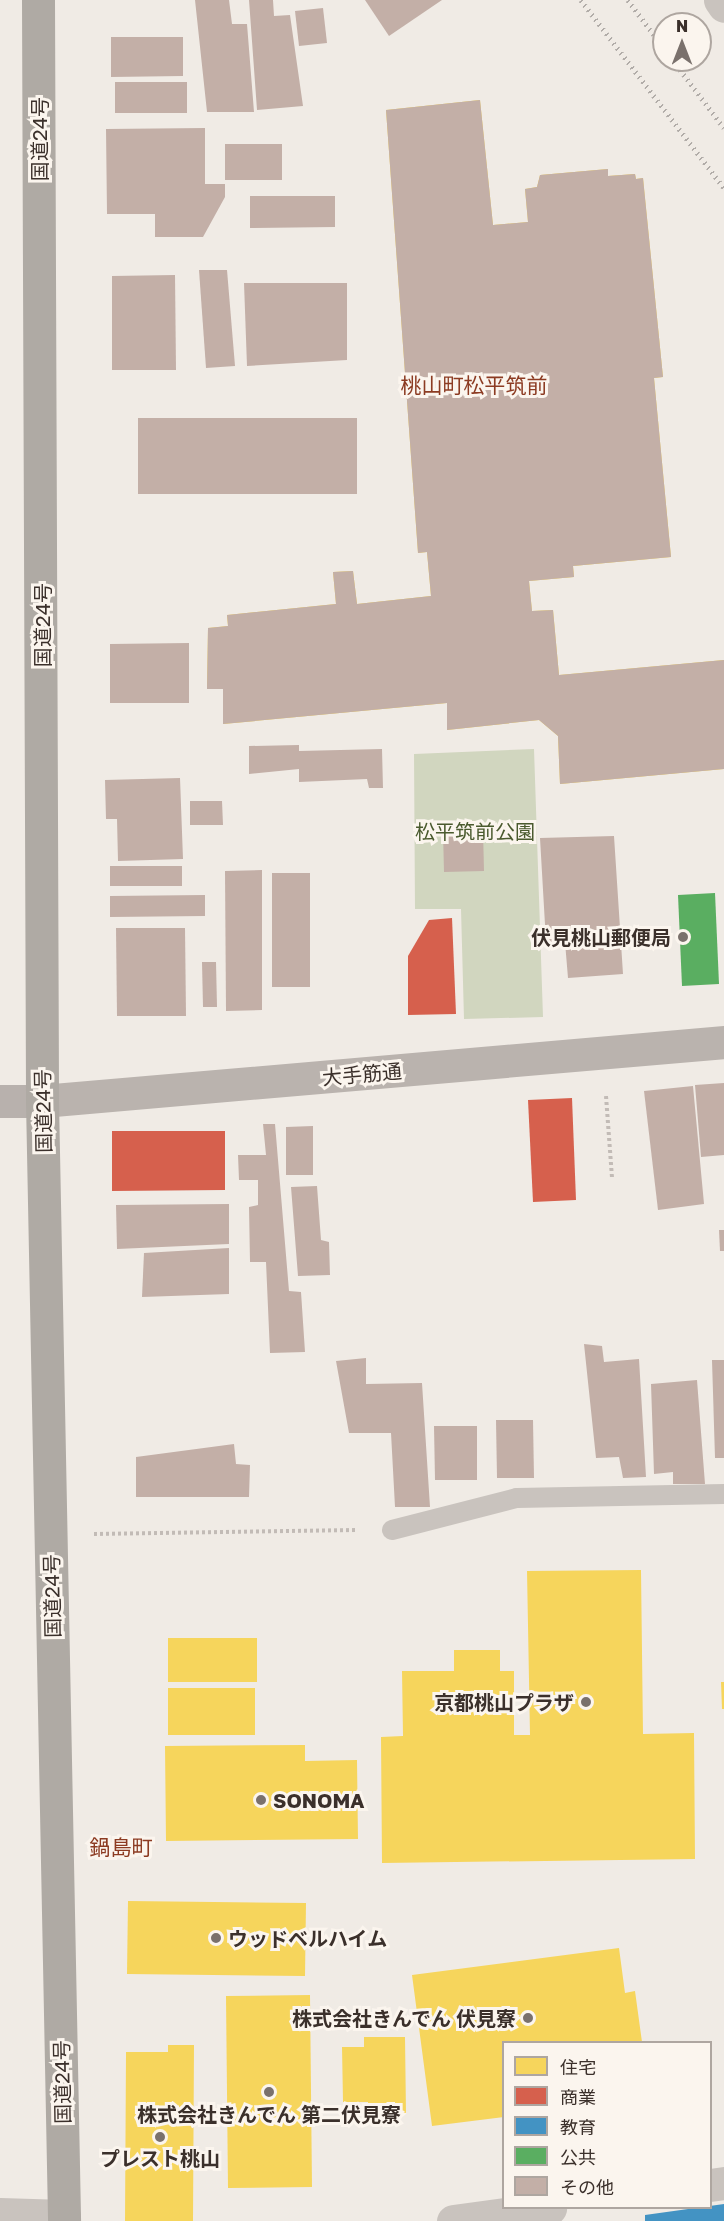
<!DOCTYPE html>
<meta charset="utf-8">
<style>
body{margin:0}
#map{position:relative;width:724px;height:2221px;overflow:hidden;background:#f0ebe5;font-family:"Golos Text","Noto Sans JP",sans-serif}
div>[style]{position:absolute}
.green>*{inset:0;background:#d1d6bf}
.homes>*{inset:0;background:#f6d55c}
.shops>*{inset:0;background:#d6604d}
.schools>*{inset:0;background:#4393c3}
.public>*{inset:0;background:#5aae61}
.building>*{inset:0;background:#c3afa7}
.path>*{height:4px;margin-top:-2px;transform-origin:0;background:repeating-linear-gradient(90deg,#c2bbb6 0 3px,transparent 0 6px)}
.lane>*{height:20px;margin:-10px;padding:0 10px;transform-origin:10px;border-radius:10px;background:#c9c3be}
.street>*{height:33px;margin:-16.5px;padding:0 16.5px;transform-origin:16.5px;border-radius:16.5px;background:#c9c3be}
.secondary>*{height:33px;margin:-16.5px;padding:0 16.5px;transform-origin:16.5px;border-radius:16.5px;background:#bab3ae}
.primary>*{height:33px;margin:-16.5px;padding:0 16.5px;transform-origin:16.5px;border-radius:16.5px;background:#b8b1ad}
.highway>*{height:33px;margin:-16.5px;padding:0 16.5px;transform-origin:16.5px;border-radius:16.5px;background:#afaaa4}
.rail>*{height:4.5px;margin-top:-2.25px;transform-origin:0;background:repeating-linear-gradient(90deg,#b1aca8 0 1.5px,transparent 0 6px)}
.dots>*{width:16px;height:16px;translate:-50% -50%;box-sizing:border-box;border:3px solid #fbf5ee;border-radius:50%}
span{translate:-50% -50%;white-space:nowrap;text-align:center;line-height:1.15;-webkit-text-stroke:6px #fbf5ee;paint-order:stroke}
.street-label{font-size:20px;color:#3b302b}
.park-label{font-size:20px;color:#4a5a2e}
.poi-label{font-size:20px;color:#3b302b;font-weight:700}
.right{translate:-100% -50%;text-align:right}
.left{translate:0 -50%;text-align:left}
.neighbourhood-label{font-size:21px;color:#8c3b22}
.legend{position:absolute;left:502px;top:2041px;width:210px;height:168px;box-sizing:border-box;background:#fbf5ee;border:2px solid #aea6a0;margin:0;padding:8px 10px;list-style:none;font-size:18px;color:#3b302b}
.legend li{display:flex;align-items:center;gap:12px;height:30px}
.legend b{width:30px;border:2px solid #aea6a0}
.north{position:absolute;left:652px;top:12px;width:60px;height:60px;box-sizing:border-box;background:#fbf5ee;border:2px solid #aea6a0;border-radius:50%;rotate:0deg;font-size:16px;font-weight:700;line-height:24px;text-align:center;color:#3b302b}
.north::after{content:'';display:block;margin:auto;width:21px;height:27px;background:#7a716c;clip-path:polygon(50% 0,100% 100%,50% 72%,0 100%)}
</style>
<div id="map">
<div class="green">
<div style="clip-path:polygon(534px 749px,543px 1017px,464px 1019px,461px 909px,415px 909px,414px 754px)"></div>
</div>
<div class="homes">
<div style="clip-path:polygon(evenodd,480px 100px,493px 225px,528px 222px,525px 189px,537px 187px,540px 175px,608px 169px,608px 176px,635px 174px,636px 179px,643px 178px,663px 377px,654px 378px,671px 557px,573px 566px,574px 577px,529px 581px,532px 611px,553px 610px,559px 675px,724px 660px,724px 769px,560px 784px,558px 736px,539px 720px,447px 730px,447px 703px,223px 724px,223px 689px,207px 689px,208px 628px,228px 626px,227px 615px,336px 604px,333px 572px,353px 571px,357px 604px,431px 596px,427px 552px,418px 553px,386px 110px,480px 100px,530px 245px,542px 363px,535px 363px,552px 536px,523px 539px,495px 249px,530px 245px,480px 100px,507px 585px,510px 615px,453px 620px,451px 590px,507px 585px)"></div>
<div style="clip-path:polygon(641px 1570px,643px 1734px,694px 1733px,695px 1859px,382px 1863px,381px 1737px,403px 1736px,402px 1671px,454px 1671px,454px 1650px,500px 1650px,500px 1671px,514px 1671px,514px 1735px,530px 1735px,527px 1571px)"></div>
<div style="clip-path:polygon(168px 1638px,257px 1638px,257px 1682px,168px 1682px)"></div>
<div style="clip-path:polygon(721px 1682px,724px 1682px,724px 1709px,722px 1709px)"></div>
<div style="clip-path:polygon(168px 1688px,255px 1688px,255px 1735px,168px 1735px)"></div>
<div style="clip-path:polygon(305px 1745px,305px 1761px,357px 1760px,358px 1839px,166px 1841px,165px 1746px)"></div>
<div style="clip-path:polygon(128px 1901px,306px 1903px,305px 1976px,127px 1974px)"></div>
<div style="clip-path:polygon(619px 1948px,625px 1993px,635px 1991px,642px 2042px,504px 2042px,504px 2117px,432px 2126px,412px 1975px)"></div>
<div style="clip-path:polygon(310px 1995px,312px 2187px,228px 2188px,226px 1996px)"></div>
<div style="clip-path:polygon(364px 2037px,405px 2037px,406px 2114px,368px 2114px,368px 2102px,343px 2102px,342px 2047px,364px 2047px)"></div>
<div style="clip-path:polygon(168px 2045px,194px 2045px,193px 2221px,125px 2221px,126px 2052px,168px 2052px)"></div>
</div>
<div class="shops">
<div style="clip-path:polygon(452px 918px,456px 1014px,408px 1015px,408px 956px,429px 920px)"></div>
<div style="clip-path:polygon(572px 1098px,576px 1200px,533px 1202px,528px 1100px)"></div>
<div style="clip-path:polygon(112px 1131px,225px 1131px,225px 1190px,112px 1191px)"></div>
</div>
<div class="schools">
<div style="clip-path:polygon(724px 2204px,724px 2221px,645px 2221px,645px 2215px)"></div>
</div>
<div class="public">
<div style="clip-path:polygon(715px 893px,719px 984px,682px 986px,678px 895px)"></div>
</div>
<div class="building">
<div style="clip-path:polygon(195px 0,229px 0,232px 24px,247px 24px,254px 112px,207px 112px)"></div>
<div style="clip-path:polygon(249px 0,273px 0,274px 16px,290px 15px,303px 106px,257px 110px)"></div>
<div style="clip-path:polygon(365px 0,442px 0,389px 36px)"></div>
<div style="clip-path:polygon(323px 8px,327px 43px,299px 46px,295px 11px)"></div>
<div style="clip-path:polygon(111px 37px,183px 37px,183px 76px,111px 77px)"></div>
<div style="clip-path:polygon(115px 82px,187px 82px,187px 113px,115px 113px)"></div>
<div style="clip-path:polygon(480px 100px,493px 225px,528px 222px,525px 189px,537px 187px,540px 175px,608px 169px,608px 176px,635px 174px,636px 179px,643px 178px,663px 377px,654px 378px,671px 557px,573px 566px,574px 577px,529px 581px,532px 611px,553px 610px,559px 675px,724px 660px,724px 769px,560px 784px,558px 736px,539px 720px,447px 730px,447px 703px,223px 724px,223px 689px,207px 689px,208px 628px,228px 626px,227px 615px,336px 604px,333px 572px,353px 571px,357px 604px,431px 596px,427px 552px,418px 553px,386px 110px)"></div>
<div style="clip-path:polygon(205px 128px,205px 184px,225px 184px,225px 197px,203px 237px,155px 237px,155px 214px,107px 214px,106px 129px)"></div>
<div style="clip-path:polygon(225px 144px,282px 144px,282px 180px,225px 180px)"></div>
<div style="clip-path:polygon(250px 196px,335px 196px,335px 227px,250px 228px)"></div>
<div style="clip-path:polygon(199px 270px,227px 270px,235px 366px,206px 368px)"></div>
<div style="clip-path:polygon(175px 275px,176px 370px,112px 370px,112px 276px)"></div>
<div style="clip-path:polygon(244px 283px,347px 283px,347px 360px,247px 366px)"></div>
<div style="clip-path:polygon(138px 418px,357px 418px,357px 494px,138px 494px)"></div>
<div style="clip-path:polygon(189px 643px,189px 703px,110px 703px,110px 644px)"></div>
<div style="clip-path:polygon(299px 745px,299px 751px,382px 749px,383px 788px,369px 788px,367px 779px,299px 782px,299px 769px,249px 774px,249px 746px)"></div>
<div style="clip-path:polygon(180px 778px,183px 859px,118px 861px,117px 819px,106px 819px,105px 780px)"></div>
<div style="clip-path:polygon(190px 801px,222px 801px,223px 825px,190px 825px)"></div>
<div style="clip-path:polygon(483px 830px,484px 871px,444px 872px,443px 831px)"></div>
<div style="clip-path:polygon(614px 836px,623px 974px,568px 978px,565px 942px,546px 942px,540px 838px)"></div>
<div style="clip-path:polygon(110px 866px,182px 866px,182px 886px,110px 886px)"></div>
<div style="clip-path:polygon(262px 870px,262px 1010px,226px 1011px,225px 871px)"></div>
<div style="clip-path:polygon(272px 873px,310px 873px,310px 987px,272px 987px)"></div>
<div style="clip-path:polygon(205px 895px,205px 916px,110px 917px,110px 896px)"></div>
<div style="clip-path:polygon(116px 928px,185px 928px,186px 1016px,117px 1016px)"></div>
<div style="clip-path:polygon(202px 962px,216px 962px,217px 1007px,203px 1007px)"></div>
<div style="clip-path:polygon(724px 1083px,724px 1155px,701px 1157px,695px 1085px)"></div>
<div style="clip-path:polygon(693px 1086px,704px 1204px,658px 1210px,644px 1091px)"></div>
<div style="clip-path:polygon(263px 1124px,275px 1124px,289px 1291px,301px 1292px,305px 1352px,270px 1353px,266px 1262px,250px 1262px,249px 1207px,258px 1205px,258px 1180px,239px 1180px,238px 1155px,266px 1155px)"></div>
<div style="clip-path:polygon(313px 1126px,313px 1175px,286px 1175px,286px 1127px)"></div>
<div style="clip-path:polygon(317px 1186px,321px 1240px,329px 1242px,330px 1275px,298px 1276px,291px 1187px)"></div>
<div style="clip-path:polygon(229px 1204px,229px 1244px,117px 1249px,116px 1205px)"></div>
<div style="clip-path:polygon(719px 1230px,724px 1230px,724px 1251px,720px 1251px)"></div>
<div style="clip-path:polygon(229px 1248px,229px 1294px,142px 1297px,144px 1253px)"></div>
<div style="clip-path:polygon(584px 1344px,602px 1346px,604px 1362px,639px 1359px,646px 1477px,623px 1478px,619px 1457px,596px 1458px)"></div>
<div style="clip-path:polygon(366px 1358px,366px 1384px,422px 1383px,430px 1507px,395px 1507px,391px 1433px,349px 1433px,336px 1361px)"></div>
<div style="clip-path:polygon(712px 1360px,724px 1360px,724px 1458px,715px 1458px)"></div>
<div style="clip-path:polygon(697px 1380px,705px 1484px,673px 1484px,673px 1472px,654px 1474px,651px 1384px)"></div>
<div style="clip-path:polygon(496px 1420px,533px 1420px,534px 1478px,497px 1478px)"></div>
<div style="clip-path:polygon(434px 1426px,477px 1426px,477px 1480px,435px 1480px)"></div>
<div style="clip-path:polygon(234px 1444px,236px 1464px,250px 1465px,249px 1497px,136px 1497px,136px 1457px)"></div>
</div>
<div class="path">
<div style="left:606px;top:1096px;width:82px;rotate:85.8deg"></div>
<div style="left:94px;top:1534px;width:262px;rotate:-0.9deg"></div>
</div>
<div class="lane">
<div style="left:392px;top:1530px;width:129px;rotate:-14.4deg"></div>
<div style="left:517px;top:1498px;width:207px;rotate:-1.1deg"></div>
</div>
<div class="street">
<div style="left:720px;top:0;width:7px;rotate:56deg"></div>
<div style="left:710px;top:2185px;width:14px;rotate:-8deg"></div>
<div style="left:0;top:2214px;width:64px;rotate:1.8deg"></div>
<div style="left:453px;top:2221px;width:98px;rotate:-7.6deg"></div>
</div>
<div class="secondary">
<div style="left:42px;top:1101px;width:685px;rotate:-4.94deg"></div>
</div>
<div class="primary">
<div style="left:0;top:1101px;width:42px"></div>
</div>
<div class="highway">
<div style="left:38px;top:0;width:1101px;rotate:89.79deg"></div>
<div style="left:42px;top:1101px;width:1120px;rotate:88.87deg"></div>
</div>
<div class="rail">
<div style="left:581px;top:0;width:236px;rotate:52.7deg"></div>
<div style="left:628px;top:0;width:60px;rotate:53.1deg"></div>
<div style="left:673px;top:60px;width:85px;rotate:53.1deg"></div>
</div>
<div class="dots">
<div style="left:683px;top:937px;background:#7a716c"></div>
<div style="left:586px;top:1702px;background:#7a716c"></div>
<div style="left:261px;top:1800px;background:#7a716c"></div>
<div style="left:216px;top:1938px;background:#7a716c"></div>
<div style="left:528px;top:2018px;background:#7a716c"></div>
<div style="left:269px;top:2092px;background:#7a716c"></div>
<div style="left:160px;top:2137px;background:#7a716c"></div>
</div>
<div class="street-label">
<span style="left:39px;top:139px;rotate:-90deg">国道24号</span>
<span style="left:42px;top:625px;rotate:-90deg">国道24号</span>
<span style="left:362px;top:1074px;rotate:-5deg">大手筋通</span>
<span style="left:43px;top:1111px;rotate:-91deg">国道24号</span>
<span style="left:52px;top:1596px;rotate:-91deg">国道24号</span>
<span style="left:62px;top:2082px;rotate:-91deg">国道24号</span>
</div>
<div class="park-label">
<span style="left:475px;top:831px">松平筑前公園</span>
</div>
<div class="poi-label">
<span class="right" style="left:671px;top:937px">伏見桃山郵便局</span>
<span class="right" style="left:574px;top:1702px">京都桃山プラザ</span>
<span class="left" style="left:273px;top:1800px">SONOMA</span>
<span class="left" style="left:228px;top:1938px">ウッドベルハイム</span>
<span class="right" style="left:516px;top:2018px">株式会社きんでん 伏見寮</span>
<span style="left:269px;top:2114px">株式会社きんでん 第二伏見寮</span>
<span style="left:160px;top:2158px">プレスト桃山</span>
</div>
<div class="neighbourhood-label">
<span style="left:474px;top:385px">桃山町松平筑前</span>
<span style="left:121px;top:1847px">鍋島町</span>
</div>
<ul class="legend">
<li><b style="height:16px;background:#f6d55c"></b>住宅</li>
<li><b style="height:16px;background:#d6604d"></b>商業</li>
<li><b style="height:16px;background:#4393c3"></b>教育</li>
<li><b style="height:16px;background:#5aae61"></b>公共</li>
<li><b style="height:16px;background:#c3afa7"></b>その他</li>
</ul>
<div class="north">N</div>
</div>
